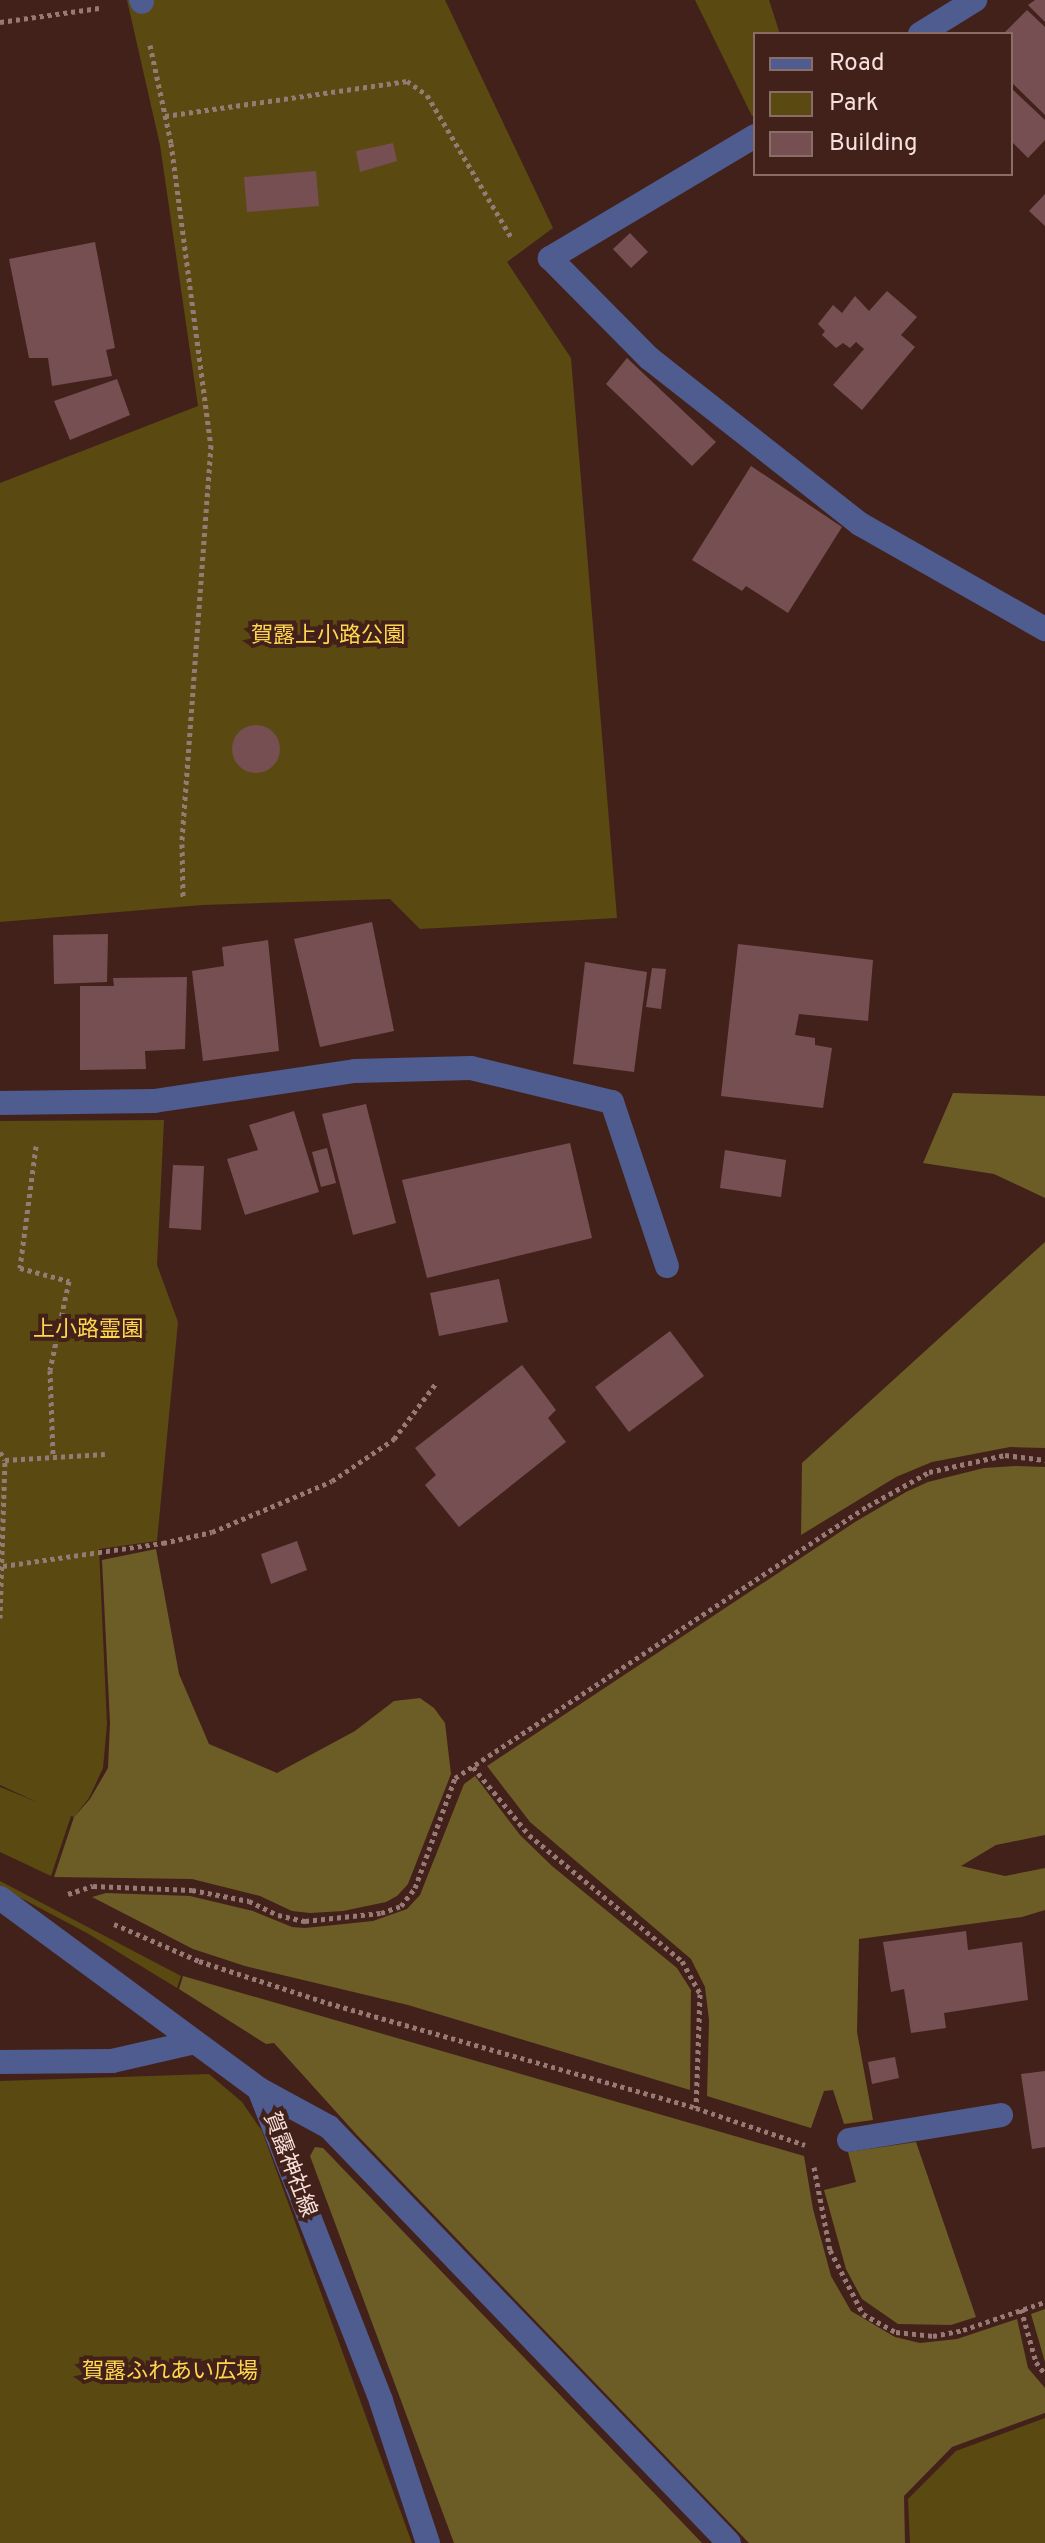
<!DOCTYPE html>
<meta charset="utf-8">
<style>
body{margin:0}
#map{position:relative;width:1045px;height:2543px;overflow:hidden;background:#43211b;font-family:Overpass,"Noto Sans JP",sans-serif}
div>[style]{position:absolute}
.green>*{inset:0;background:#5a4910}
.forest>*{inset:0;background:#6c5c26}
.building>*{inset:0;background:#764f53}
.round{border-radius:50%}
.path>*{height:5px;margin-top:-2.5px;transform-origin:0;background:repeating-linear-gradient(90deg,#977a75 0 4px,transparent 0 8px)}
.minor>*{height:24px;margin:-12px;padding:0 12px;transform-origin:12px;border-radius:12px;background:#4f5c8f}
span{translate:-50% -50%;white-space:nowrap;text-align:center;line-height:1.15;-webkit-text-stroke:8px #43211b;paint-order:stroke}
.park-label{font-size:22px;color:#ffd74f}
.street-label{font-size:22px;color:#f7e0db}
.legend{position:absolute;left:753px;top:32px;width:260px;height:144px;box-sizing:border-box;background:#43211b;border:2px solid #8b6d68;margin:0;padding:10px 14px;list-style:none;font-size:24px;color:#f7e0db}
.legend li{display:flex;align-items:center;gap:16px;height:40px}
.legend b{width:40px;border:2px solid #8b6d68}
</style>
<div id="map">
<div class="green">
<div style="clip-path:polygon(127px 0,445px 0,553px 228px,507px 262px,571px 358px,617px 918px,420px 929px,390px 899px,202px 905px,0 922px,0 483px,198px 406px,160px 145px)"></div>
<div style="clip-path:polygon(695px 0,769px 0,780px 34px,755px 34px,755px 114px,752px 116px)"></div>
<div style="clip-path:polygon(164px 1120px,157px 1265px,178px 1322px,157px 1541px,99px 1549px,107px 1724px,103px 1768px,89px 1798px,74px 1817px,71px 1816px,51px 1876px,0 1852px,0 1787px,37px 1802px,0 1785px,0 1121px)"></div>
<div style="clip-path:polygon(0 1881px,181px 1976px,177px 1988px,87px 1933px,0 1887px)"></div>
<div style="clip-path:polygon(209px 2074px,242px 2102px,262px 2131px,412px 2543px,0 2543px,0 2081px)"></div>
<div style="clip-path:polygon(1045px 2418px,1045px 2543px,910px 2543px,908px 2499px,956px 2451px)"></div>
</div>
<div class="forest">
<div style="clip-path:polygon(953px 1093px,1045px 1096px,1045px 1198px,994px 1174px,923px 1163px)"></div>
<div style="clip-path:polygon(1045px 1242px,1045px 1448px,1010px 1447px,932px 1462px,896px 1477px,801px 1535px,802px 1463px)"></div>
<div style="clip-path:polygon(1015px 1466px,1045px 1467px,1045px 1835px,996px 1845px,961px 1866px,1005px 1876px,1045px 1868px,1045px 1910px,1022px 1917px,859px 1939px,857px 2032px,873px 2120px,844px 2124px,833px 2090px,824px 2091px,811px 2128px,707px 2096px,709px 2020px,705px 1987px,691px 1959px,530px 1822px,487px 1766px,855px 1522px,906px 1492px,928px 1482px,984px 1468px)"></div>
<div style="clip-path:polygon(156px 1549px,179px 1674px,209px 1744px,277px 1773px,355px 1731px,394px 1701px,420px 1698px,434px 1708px,445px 1723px,451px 1774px,408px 1884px,397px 1896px,386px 1902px,343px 1911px,310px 1913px,292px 1911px,260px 1896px,192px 1879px,54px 1877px,74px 1817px,90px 1799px,108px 1768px,110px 1723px,102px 1560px)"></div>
<div style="clip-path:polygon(475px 1776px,520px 1835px,552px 1866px,677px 1968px,691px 1990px,690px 2090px,408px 2005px,245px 1966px,193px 1949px,92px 1897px,106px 1893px,190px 1896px,253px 1911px,292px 1927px,305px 1928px,373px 1921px,407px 1909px,420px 1895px,464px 1784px)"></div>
<div style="clip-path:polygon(183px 1976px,804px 2156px,813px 2209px,831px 2276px,851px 2311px,895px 2337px,920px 2343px,957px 2339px,1017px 2319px,1028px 2368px,1045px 2388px,1045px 2413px,952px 2447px,904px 2496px,905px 2543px,749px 2543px,357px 2135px,274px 2043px,266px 2044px,179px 1989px)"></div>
<div style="clip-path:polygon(916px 2142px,976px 2317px,951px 2325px,898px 2324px,862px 2299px,846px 2269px,824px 2190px,856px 2182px,848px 2152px)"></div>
<div style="clip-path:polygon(315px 2147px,323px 2148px,702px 2543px,454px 2543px,310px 2156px)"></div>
<div style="clip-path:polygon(1045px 2309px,1045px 2362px,1031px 2314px)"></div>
</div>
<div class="building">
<div style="clip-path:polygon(1035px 0,1045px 0,1045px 22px,1028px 5px)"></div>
<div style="clip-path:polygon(1027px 10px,1045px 27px,1045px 115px,1011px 82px,1011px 34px,1003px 34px)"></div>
<div style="clip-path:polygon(1011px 88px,1045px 120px,1045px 140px,1028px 158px,1011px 141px)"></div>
<div style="clip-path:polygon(393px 143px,397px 161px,360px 172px,356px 151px)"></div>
<div style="clip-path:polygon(316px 171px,319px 206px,247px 212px,244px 177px)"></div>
<div style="clip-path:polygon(1045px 194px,1045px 226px,1029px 211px)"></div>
<div style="clip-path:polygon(630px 233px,648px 252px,631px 268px,613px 249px)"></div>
<div style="clip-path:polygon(95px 242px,115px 348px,106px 350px,112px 376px,52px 386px,48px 358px,29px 358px,9px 259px)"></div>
<div style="clip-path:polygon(887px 291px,917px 317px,901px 335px,915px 347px,862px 410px,833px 385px,864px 349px,856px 342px,850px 348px,843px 343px,836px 348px,822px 335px,825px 331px,818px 324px,833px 305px,842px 313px,855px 296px,869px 311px)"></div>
<div style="clip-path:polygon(627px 358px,716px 442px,692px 466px,606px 384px)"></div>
<div style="clip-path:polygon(117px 379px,130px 415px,70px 440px,54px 401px)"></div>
<div style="clip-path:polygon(751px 466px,842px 527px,788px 613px,746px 586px,742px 591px,692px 560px)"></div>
<div class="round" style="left:232px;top:725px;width:48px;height:48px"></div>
<div style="clip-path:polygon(372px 922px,394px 1031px,320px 1047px,294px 939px)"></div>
<div style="clip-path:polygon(108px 934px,107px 982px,54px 984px,53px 935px)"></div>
<div style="clip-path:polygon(268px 940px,279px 1051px,203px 1061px,192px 971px,224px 966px,222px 947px)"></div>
<div style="clip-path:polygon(738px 944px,873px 960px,868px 1021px,799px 1014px,795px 1035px,815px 1038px,815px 1045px,832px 1048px,823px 1108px,721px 1096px)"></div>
<div style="clip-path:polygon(585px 962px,647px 972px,634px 1072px,573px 1064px)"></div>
<div style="clip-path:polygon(652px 968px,666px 969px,661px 1009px,646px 1007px)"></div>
<div style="clip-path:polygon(187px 977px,185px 1049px,145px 1051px,146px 1069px,80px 1070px,80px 986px,114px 986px,113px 978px)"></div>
<div style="clip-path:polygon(366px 1104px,396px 1223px,353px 1235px,322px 1114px)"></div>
<div style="clip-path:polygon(294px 1111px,319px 1192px,245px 1215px,227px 1159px,258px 1150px,249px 1125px)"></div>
<div style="clip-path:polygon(570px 1143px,592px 1238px,427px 1278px,402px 1180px)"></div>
<div style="clip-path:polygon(327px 1148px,336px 1183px,321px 1187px,312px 1152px)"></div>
<div style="clip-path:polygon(725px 1150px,786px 1160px,781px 1197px,720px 1188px)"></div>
<div style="clip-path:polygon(173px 1165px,204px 1166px,201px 1230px,169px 1228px)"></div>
<div style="clip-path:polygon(499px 1279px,508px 1322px,439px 1336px,430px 1293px)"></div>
<div style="clip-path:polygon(670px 1331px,704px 1376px,629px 1432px,595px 1387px)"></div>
<div style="clip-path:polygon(522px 1365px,556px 1410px,548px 1418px,566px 1442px,459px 1527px,425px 1485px,436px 1475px,415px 1448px)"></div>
<div style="clip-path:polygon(297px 1541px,307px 1570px,271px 1584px,261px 1554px)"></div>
<div style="clip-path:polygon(966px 1931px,968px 1950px,1022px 1942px,1028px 2000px,944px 2013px,946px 2028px,911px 2033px,904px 1989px,891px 1992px,883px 1942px)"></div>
<div style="clip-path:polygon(895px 2057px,899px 2078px,872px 2084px,868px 2062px)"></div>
<div style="clip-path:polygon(1045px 2071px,1045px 2147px,1032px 2149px,1021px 2074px)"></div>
</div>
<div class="path">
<div style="left:0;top:22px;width:100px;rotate:-8deg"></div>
<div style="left:150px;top:45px;width:100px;rotate:77.9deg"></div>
<div style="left:171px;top:143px;width:305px;rotate:82.5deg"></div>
<div style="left:211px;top:445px;width:400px;rotate:94.2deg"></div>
<div style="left:182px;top:844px;width:54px;rotate:88.9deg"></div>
<div style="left:165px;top:116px;width:245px;rotate:-8.2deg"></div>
<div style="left:407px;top:81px;width:24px;rotate:35deg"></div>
<div style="left:427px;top:95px;width:165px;rotate:59.4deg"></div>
<div style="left:36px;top:1146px;width:123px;rotate:97.5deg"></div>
<div style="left:20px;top:1268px;width:51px;rotate:14.9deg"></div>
<div style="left:69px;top:1281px;width:91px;rotate:102.1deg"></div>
<div style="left:50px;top:1370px;width:86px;rotate:88deg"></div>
<div style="left:0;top:1452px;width:9px;rotate:58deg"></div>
<div style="left:5px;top:1460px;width:100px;rotate:-3.4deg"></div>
<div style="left:3px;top:1566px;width:162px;rotate:-8.2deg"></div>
<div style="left:163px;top:1543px;width:50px;rotate:-12.7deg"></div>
<div style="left:212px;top:1532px;width:130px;rotate:-23deg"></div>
<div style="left:332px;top:1481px;width:75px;rotate:-34.1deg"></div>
<div style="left:394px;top:1439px;width:71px;rotate:-53deg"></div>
<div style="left:0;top:1618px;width:158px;rotate:-88.2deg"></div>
<div style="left:473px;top:1767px;width:88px;rotate:50.5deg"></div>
<div style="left:529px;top:1835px;width:198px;rotate:39.5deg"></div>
<div style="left:682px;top:1961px;width:38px;rotate:61deg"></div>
<div style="left:700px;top:1994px;width:114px;rotate:92deg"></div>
<div style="left:68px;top:1894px;width:26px;rotate:-18deg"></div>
<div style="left:93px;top:1886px;width:99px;rotate:2.3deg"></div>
<div style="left:192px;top:1890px;width:58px;rotate:10.9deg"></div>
<div style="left:249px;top:1901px;width:32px;rotate:26deg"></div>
<div style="left:278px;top:1915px;width:28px;rotate:13deg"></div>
<div style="left:305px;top:1921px;width:76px;rotate:-6deg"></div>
<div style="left:381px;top:1913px;width:21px;rotate:-19deg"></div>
<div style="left:401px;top:1906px;width:23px;rotate:-52deg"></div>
<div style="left:415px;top:1888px;width:117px;rotate:-70deg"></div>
<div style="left:455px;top:1778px;width:495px;rotate:-33.4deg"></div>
<div style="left:868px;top:1506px;width:70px;rotate:-29.1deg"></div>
<div style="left:929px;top:1472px;width:78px;rotate:-12.6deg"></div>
<div style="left:1005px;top:1455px;width:40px;rotate:7.1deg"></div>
<div style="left:114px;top:1924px;width:93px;rotate:23.5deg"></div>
<div style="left:199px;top:1961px;width:136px;rotate:18deg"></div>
<div style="left:328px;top:2003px;width:383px;rotate:15.9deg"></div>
<div style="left:696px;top:2108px;width:115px;rotate:18.7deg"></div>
<div style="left:814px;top:2167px;width:85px;rotate:79.1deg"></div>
<div style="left:830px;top:2250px;width:72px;rotate:62.7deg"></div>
<div style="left:863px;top:2314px;width:38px;rotate:29deg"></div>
<div style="left:896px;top:2332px;width:37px;rotate:6deg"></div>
<div style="left:933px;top:2336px;width:31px;rotate:-11deg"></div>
<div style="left:963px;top:2330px;width:87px;rotate:-18.9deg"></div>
<div style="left:1021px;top:2309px;width:55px;rotate:74.2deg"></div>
<div style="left:1036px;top:2362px;width:15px;rotate:53deg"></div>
</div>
<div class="minor">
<div style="left:141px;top:0;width:2px;rotate:63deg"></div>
<div style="left:920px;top:34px;width:65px;rotate:-31.7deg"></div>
<div style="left:755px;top:136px;width:239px;rotate:149.2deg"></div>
<div style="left:550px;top:258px;width:141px;rotate:45.3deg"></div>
<div style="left:649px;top:358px;width:268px;rotate:38.2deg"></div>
<div style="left:860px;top:524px;width:213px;rotate:29.6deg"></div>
<div style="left:0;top:1103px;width:154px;rotate:-0.7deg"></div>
<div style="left:154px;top:1101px;width:203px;rotate:-8.5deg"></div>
<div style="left:355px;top:1071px;width:116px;rotate:-1.5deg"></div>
<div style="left:471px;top:1068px;width:145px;rotate:13.6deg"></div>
<div style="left:612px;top:1102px;width:173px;rotate:71.5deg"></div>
<div style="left:0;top:1898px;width:322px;rotate:36.4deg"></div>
<div style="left:259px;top:2089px;width:335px;rotate:68.6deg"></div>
<div style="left:381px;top:2401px;width:150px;rotate:71.7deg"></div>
<div style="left:0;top:2062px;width:112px;rotate:-0.5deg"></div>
<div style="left:112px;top:2061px;width:85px;rotate:-12.9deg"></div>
<div style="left:259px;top:2089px;width:80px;rotate:28.5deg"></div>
<div style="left:329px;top:2127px;width:577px;rotate:46.12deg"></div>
<div style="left:849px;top:2140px;width:154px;rotate:-9.3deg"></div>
</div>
<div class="park-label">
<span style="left:328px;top:637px">賀露上小路公園</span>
<span style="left:88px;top:1331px">上小路霊園</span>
<span style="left:170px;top:2373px">賀露ふれあい広場</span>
</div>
<div class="street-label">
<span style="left:289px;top:2165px;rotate:69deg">賀露神社線</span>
</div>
<ul class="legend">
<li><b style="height:10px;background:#4f5c8f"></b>Road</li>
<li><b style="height:22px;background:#5a4910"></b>Park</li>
<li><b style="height:22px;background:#764f53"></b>Building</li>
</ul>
</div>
